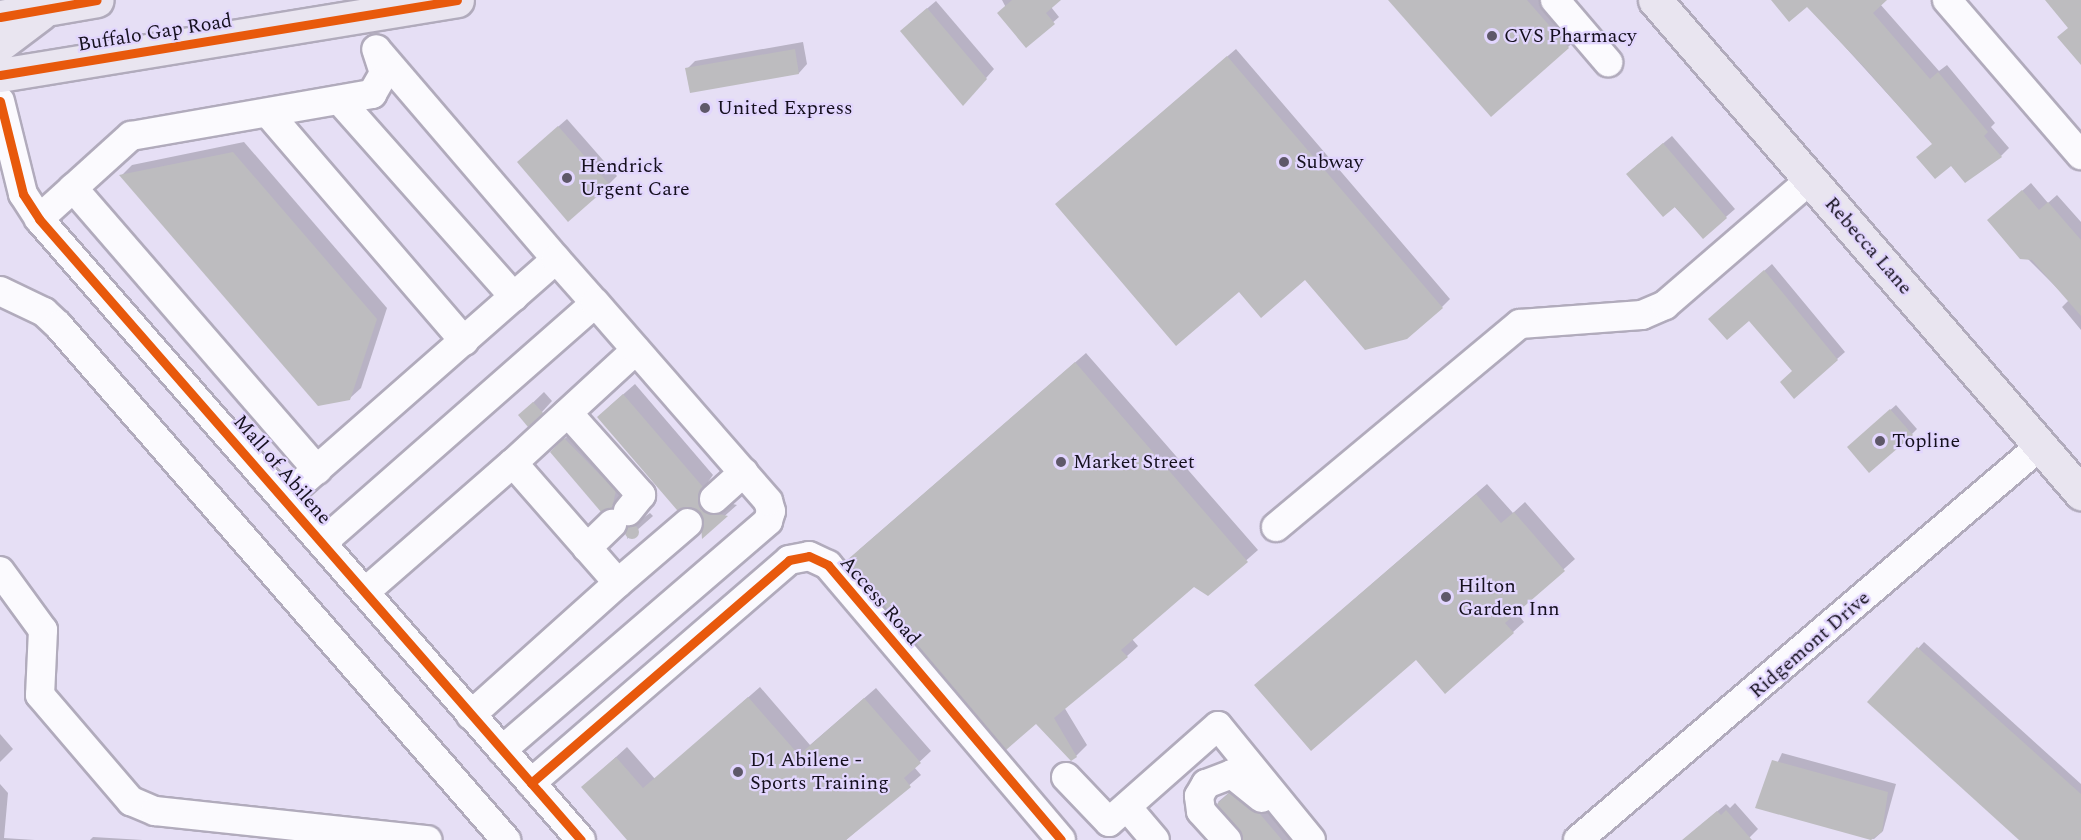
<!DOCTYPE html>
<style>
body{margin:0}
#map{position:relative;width:2081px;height:840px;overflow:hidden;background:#e6dff5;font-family:Spectral,serif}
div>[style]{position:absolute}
.shadow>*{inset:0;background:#0003}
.building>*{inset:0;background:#bdbcbf}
.round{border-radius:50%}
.roads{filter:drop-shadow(2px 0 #b1abbc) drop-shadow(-2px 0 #b1abbc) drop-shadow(0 2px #b1abbc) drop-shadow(0 -2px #b1abbc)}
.minor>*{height:28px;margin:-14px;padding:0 14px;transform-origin:14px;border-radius:14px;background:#fbfafe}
.major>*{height:33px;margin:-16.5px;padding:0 16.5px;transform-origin:16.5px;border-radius:16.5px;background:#e9e5f0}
.cycleway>*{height:9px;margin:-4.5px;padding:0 4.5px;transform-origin:4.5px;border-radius:4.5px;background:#e8590c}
.dots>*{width:16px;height:16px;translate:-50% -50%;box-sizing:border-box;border:3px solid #e2d6fe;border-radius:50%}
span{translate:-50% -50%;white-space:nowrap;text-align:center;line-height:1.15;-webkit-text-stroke:4.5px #e2d6fe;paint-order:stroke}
.street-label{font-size:20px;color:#15101e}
.poi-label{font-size:20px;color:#15101e}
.left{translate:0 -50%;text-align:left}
</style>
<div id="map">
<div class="shadow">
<div style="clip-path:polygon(1002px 0,1054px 0,1051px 7px,1059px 17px,1026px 46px)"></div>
<div style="clip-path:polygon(1390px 0,1547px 0,1579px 37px,1568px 47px)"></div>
<div style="clip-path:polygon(1773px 0,1884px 0,1880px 4px,1939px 71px,1947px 65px,1995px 123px,1991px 127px,2009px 148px,2001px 156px,1933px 144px,1807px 5px)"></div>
<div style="clip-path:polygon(936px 1px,994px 69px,971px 95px,910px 23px)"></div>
<div style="clip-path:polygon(803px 42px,807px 64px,799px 73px,687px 69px,695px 61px)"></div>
<div style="clip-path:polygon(1236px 49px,1450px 299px,1442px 307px,1305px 278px,1239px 290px,1065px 196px)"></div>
<div style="clip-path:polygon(567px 119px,617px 176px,609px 184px,527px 154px)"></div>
<div style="clip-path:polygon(1672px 136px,1735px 209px,1703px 237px,1636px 166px)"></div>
<div style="clip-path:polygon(244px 142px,387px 308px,361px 388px,349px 399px,122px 175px,132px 165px)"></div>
<div style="clip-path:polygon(2031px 183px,2048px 203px,2057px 195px,2081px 222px,2081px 330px,2062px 307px,2069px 300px,1989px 220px)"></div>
<div style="clip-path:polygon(1772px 264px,1845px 352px,1837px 359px,1794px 371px,1749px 319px,1718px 311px)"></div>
<div style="clip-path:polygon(1086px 353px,1258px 550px,1208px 594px,1193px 585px,1132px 639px,1138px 646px,1127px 656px,1064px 707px,1087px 745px,1076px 756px,859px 550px)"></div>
<div style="clip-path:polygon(635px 384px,713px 475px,708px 482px,712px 499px,737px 505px,703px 535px,702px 510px,678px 509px,610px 406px)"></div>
<div style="clip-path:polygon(544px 392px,552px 401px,542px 412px,520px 415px)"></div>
<div style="clip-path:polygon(1896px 405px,1917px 429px,1912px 434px,1854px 442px)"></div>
<div style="clip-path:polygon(576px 429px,622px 495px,611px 507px,562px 441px)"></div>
<div style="clip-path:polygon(1487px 484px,1513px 513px,1525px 502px,1575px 559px,1516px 612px,1524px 622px,1513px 632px,1416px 658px,1267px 675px)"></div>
<div style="clip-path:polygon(650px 513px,653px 516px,627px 539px,629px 528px)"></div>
<div style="clip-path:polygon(1924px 642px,2081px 784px,2081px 840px,2022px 840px,1869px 702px)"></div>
<div style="clip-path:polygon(760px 687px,810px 745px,876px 688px,931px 751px,914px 767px,921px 775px,846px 840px,629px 840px,583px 787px,627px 747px,655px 779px)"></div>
<div style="clip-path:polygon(0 734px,13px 749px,0 762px)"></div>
<div style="clip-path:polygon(1782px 753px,1896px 784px,1883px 831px,1874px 839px,1757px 807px)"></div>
<div style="clip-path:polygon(0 784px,8px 793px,4px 838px,35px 840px,0 840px)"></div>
<div style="clip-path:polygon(1238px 785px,1268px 806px,1295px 840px,1244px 840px,1218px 802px)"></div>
<div style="clip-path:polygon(1735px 803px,1758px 829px,1747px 840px,1683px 840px,1726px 804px,1730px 808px)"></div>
<div style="clip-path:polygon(93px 837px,143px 840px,90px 840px)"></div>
</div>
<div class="building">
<div style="clip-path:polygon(1012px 0,1061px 0,1046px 13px,1055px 24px,1026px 48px,997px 13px)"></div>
<div style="clip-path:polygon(1388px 0,1527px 0,1569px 48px,1491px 117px)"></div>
<div style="clip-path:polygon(1771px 0,1887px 0,1873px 13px,1930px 79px,1938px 72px,1988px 132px,1984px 136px,2002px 157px,1965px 183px,1951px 166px,1935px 179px,1916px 157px,1932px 144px,1864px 67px,1807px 7px,1789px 22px)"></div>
<div style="clip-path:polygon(2045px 0,2081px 0,2081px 65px,2057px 37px,2068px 28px)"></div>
<div style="clip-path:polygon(927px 8px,987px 79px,963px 106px,900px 31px)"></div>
<div style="clip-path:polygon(795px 49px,799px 74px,690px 93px,685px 68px)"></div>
<div style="clip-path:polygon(1227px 56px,1443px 308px,1407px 339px,1365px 350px,1305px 280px,1261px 318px,1239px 292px,1176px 346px,1055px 204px)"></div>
<div style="clip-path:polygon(558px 126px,610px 185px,568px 222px,517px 162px)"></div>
<div style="clip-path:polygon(1663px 143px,1727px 218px,1703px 239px,1675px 207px,1663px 217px,1626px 174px)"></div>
<div style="clip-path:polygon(233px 152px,377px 319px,350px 400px,318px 406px,119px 175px)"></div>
<div style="clip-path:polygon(2022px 190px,2039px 210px,2048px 202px,2081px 240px,2081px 316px,2032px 260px,2020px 259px,1987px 220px)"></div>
<div style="clip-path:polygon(1764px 270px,1838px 360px,1794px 399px,1780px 382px,1792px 371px,1749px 321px,1727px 340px,1708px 319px)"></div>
<div style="clip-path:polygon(1075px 362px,1248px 562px,1208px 596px,1194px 587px,1121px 650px,1128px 657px,1054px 718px,1077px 757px,1071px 761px,1036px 724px,1006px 750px,846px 561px)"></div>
<div style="clip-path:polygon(623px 394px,703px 487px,698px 494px,701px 510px,728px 516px,702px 539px,700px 512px,677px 510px,597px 417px)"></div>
<div style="clip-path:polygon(533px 402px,543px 413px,528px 427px,518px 415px)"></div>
<div style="clip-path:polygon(1890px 409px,1913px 435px,1869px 473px,1847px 447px)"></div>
<div style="clip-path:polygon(564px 438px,616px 491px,612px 508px,601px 512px,550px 452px)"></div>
<div style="clip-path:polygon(1476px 494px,1501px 523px,1514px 512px,1565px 571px,1505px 623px,1514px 633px,1445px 694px,1416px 660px,1311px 751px,1254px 685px)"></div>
<div class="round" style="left:625px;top:525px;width:14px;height:14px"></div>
<div style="clip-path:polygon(1917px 647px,2081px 794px,2081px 840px,2019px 840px,1867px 702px)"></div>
<div style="clip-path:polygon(748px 697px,799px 755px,864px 698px,921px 763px,904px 778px,911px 787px,846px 840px,627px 840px,581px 787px,616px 757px,643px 788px)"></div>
<div style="clip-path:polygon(1772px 760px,1888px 792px,1882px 832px,1871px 840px,1755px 808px)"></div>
<div style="clip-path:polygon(1229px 793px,1260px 814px,1282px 840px,1243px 840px,1217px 804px)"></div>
<div style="clip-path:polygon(1726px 810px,1752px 840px,1682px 840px,1717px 811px,1721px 815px)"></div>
</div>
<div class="roads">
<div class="minor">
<div style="left:1555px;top:0;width:82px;rotate:49.5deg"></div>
<div style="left:1947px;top:0;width:205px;rotate:49.2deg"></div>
<div style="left:0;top:101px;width:96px;rotate:76.1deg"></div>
<div style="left:23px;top:194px;width:30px;rotate:57deg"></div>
<div style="left:39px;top:219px;width:824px;rotate:48.89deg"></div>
<div style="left:342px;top:103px;width:259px;rotate:48.4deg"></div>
<div style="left:268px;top:113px;width:301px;rotate:49.3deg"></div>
<div style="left:73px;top:188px;width:373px;rotate:49.1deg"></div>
<div style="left:39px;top:219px;width:124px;rotate:-42.1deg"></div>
<div style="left:131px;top:136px;width:245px;rotate:-9.9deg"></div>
<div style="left:372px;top:94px;width:24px;rotate:-60deg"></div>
<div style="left:384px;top:73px;width:25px;rotate:-108deg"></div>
<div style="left:0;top:291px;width:49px;rotate:25.5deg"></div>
<div style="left:44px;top:312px;width:19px;rotate:43deg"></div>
<div style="left:58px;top:325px;width:683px;rotate:48.98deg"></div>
<div style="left:568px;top:413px;width:110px;rotate:48.3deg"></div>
<div style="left:641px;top:495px;width:21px;rotate:129deg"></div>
<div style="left:513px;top:463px;width:167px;rotate:-42.6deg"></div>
<div style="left:283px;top:499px;width:363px;rotate:-41.3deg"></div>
<div style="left:556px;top:259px;width:274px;rotate:-130.6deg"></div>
<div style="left:714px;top:499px;width:40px;rotate:-42deg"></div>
<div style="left:1276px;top:527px;width:317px;rotate:-39.8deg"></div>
<div style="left:1520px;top:324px;width:122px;rotate:-4.2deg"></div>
<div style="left:1642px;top:315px;width:25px;rotate:-23deg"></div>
<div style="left:1665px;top:305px;width:193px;rotate:-40.8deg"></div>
<div style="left:322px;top:543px;width:363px;rotate:-41.3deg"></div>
<div style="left:595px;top:303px;width:59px;rotate:-131.6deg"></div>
<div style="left:587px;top:548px;width:35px;rotate:-44deg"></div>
<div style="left:0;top:571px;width:73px;rotate:53.9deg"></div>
<div style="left:43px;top:630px;width:65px;rotate:92.6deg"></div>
<div style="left:40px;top:695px;width:140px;rotate:49.4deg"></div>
<div style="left:131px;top:801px;width:26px;rotate:23deg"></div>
<div style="left:155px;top:811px;width:274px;rotate:6.1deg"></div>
<div style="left:618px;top:583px;width:92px;rotate:-40.6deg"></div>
<div style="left:365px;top:592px;width:196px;rotate:-41.1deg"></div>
<div style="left:513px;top:463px;width:159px;rotate:48.8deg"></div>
<div style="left:618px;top:583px;width:198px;rotate:138.1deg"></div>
<div style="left:502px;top:750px;width:351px;rotate:-40.7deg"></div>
<div style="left:768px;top:521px;width:10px;rotate:-73deg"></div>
<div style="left:771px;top:511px;width:10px;rotate:-107deg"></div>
<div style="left:768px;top:501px;width:263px;rotate:-131.1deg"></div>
<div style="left:1066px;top:777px;width:62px;rotate:46.3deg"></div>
<div style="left:1109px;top:822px;width:145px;rotate:-41.4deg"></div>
<div style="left:1218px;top:726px;width:147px;rotate:50.8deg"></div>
<div style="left:531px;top:783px;width:341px;rotate:-40.8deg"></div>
<div style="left:789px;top:560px;width:20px;rotate:-11deg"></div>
<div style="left:809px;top:556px;width:21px;rotate:25deg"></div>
<div style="left:828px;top:565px;width:360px;rotate:49.7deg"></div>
<div style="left:1127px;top:807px;width:43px;rotate:49.7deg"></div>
<div style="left:1227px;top:840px;width:39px;rotate:-132deg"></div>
<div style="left:1201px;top:811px;width:15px;rotate:-98deg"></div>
<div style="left:1199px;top:796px;width:14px;rotate:-60deg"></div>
<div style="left:1206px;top:784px;width:28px;rotate:-21deg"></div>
<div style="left:1232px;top:774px;width:38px;rotate:39deg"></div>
<div style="left:1578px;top:840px;width:607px;rotate:-40.46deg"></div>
</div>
<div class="major">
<div style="left:1655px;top:0;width:652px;rotate:49.17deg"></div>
<div style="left:0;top:17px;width:98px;rotate:-9.9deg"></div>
<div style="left:0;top:44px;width:51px;rotate:-37.1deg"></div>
<div style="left:0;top:75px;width:463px;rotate:-9.3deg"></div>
</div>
</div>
<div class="cycleway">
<div style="left:0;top:17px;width:98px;rotate:-9.9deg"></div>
<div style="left:0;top:75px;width:463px;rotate:-9.3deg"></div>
<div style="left:0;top:101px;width:96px;rotate:76.1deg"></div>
<div style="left:23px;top:194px;width:30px;rotate:57deg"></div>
<div style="left:39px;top:219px;width:824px;rotate:48.89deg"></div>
<div style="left:531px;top:783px;width:341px;rotate:-40.8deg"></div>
<div style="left:789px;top:560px;width:20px;rotate:-11deg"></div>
<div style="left:809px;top:556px;width:21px;rotate:25deg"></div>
<div style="left:828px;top:565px;width:360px;rotate:49.7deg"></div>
</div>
<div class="dots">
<div style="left:1492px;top:36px;background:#5e5869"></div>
<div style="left:705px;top:108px;background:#5e5869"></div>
<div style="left:1284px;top:162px;background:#5e5869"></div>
<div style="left:567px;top:178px;background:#5e5869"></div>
<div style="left:1880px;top:441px;background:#5e5869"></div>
<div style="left:1061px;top:462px;background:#5e5869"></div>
<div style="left:1446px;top:597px;background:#5e5869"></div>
<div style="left:738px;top:772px;background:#5e5869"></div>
</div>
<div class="street-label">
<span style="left:155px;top:33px;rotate:-9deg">Buffalo Gap Road</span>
<span style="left:1868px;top:246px;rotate:49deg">Rebecca Lane</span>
<span style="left:282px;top:470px;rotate:49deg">Mall of Abilene</span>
<span style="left:880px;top:601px;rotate:49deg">Access Road</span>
<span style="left:1810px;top:645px;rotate:-41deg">Ridgemont Drive</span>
</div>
<div class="poi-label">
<span class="left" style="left:1504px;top:36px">CVS Pharmacy</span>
<span class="left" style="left:717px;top:108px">United Express</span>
<span class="left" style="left:1296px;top:162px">Subway</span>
<span class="left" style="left:580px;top:178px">Hendrick<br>Urgent Care</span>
<span class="left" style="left:1892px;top:441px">Topline</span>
<span class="left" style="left:1073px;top:462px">Market Street</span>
<span class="left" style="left:1458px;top:598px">Hilton<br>Garden Inn</span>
<span class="left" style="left:750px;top:772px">D1 Abilene -<br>Sports Training</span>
</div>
</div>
